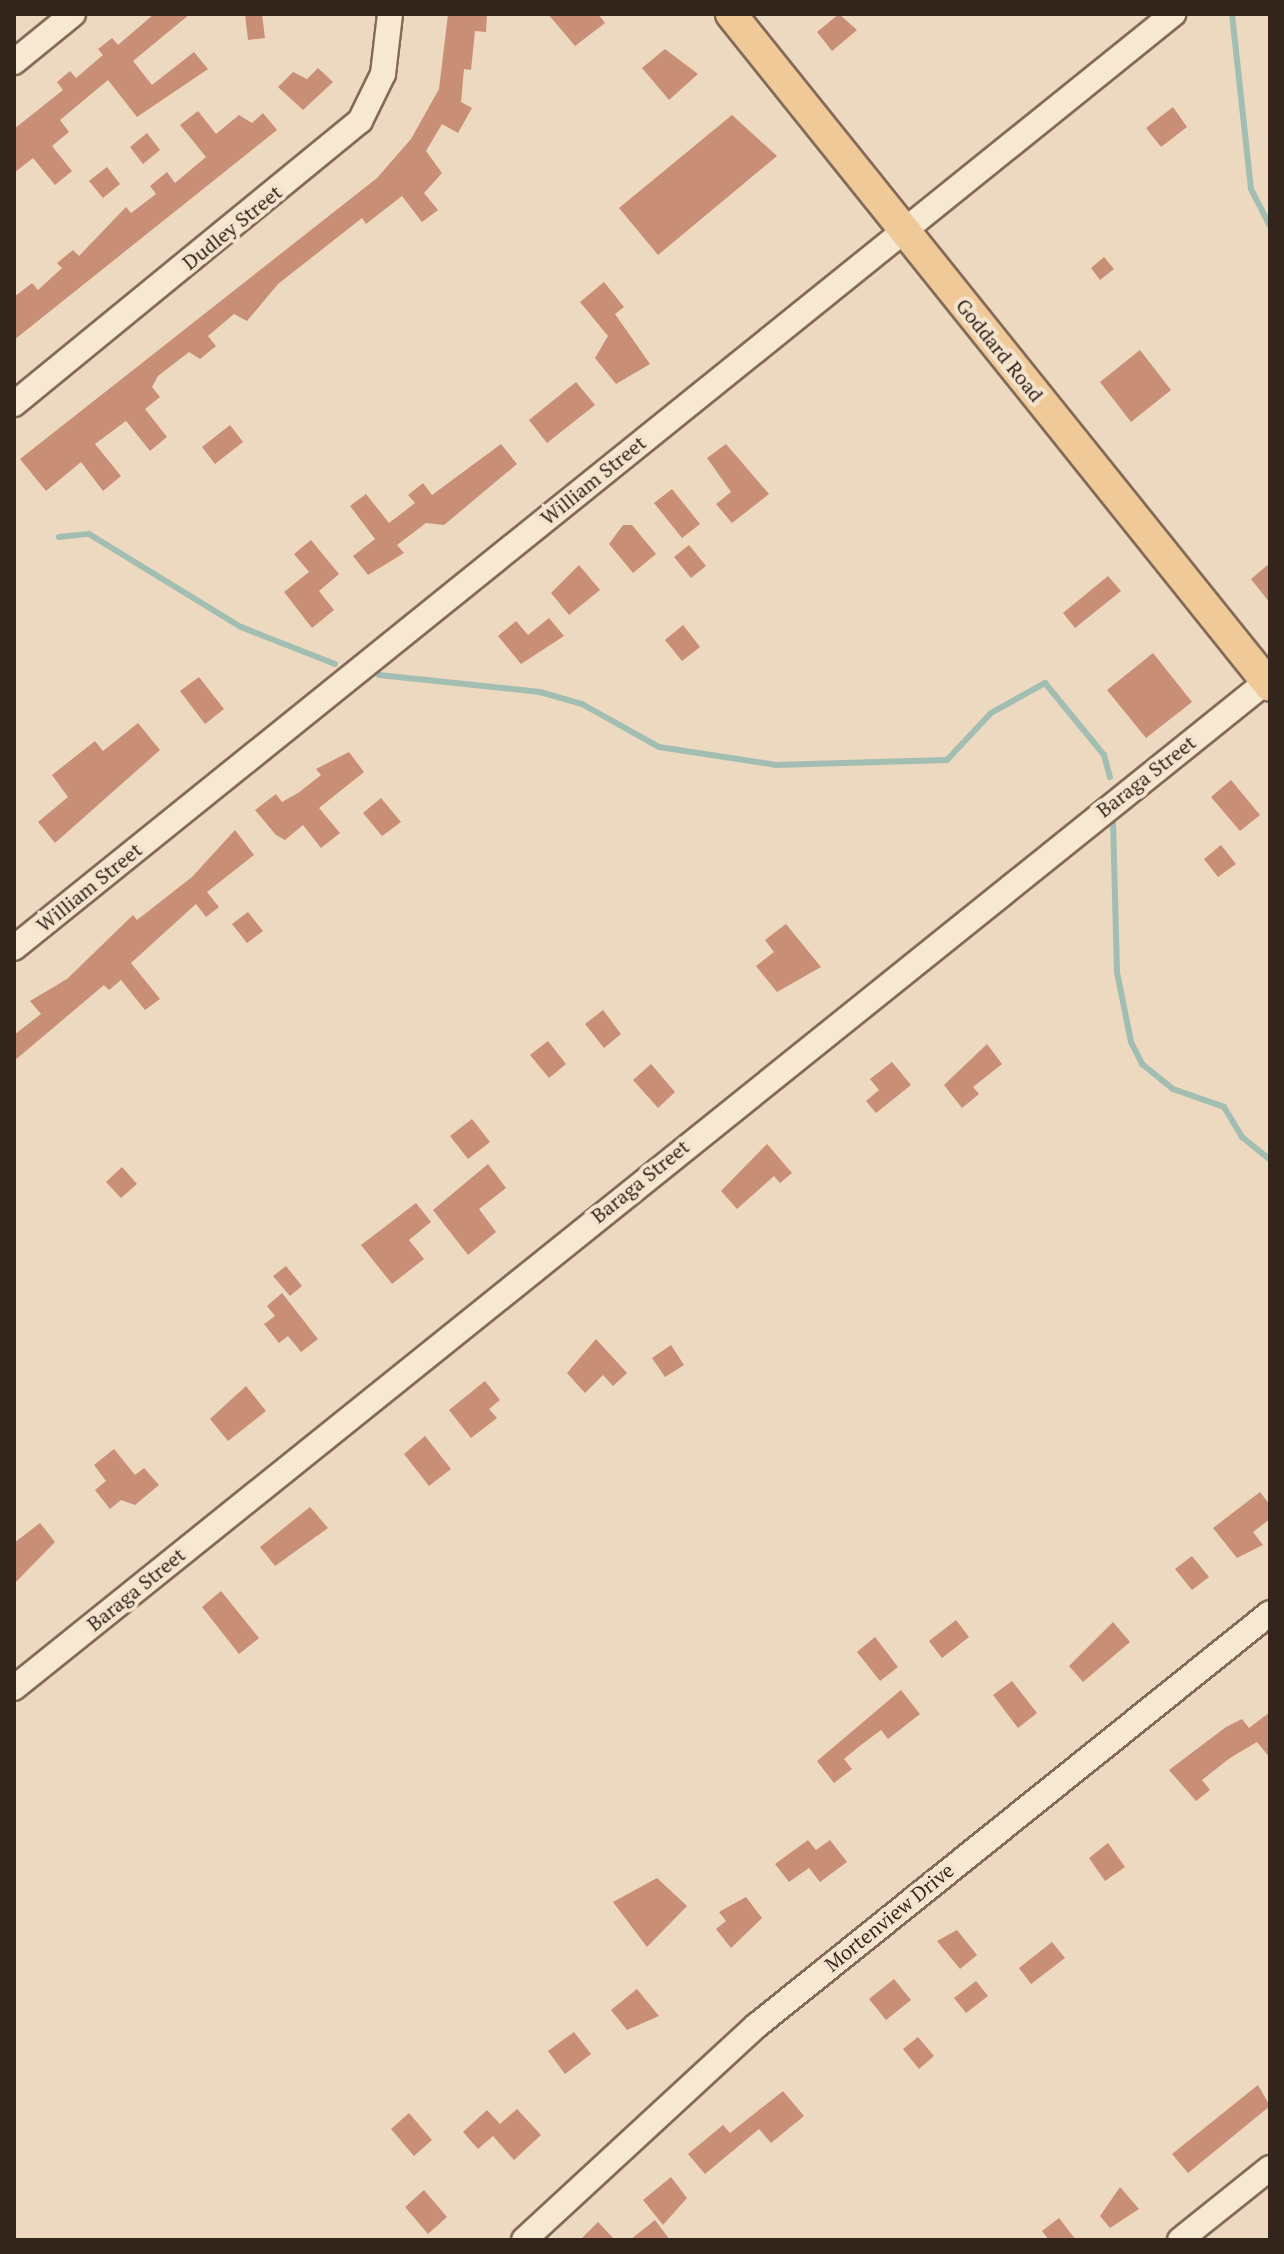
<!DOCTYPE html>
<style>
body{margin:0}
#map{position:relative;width:1284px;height:2254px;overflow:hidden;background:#ecd9bf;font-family:"PT Serif",serif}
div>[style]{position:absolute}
.stream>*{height:6px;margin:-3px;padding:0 3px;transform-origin:3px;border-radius:3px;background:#a2beb2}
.building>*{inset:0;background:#c98f76}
.roads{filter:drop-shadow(2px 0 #846a58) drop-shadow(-2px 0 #846a58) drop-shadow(0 2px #846a58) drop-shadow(0 -2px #846a58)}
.minor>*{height:24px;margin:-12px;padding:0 12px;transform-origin:12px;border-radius:12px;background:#f7e8d2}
.major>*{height:30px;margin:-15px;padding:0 15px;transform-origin:15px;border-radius:15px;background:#efc997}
span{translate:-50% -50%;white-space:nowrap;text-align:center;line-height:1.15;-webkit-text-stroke:8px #f4e4ce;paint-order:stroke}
.street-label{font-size:20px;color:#34251c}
.frame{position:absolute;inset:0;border:16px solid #34251c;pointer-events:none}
</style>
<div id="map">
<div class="stream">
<div style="left:1232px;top:14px;width:176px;rotate:83.8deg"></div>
<div style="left:1251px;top:189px;width:42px;rotate:62.8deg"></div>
<div style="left:59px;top:537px;width:30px;rotate:-6deg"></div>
<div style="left:89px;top:534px;width:178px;rotate:31.5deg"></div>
<div style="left:241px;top:627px;width:101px;rotate:21.5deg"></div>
<div style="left:379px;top:675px;width:162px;rotate:6deg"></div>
<div style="left:540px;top:692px;width:44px;rotate:15.9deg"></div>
<div style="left:582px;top:704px;width:88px;rotate:29.2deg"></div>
<div style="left:659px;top:747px;width:118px;rotate:8.7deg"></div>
<div style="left:776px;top:765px;width:171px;rotate:-1.7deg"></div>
<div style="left:947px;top:760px;width:64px;rotate:-46.9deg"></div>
<div style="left:991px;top:713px;width:62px;rotate:-29.1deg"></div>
<div style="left:1045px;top:683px;width:93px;rotate:50.7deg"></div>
<div style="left:1104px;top:755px;width:23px;rotate:75deg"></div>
<div style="left:1113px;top:820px;width:152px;rotate:88.5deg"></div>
<div style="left:1117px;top:972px;width:71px;rotate:78.7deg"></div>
<div style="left:1131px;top:1042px;width:25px;rotate:63deg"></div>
<div style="left:1142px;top:1064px;width:40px;rotate:39deg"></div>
<div style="left:1173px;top:1089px;width:54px;rotate:19.4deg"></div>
<div style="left:1224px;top:1107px;width:35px;rotate:59deg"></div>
<div style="left:1242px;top:1137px;width:36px;rotate:39deg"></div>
</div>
<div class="building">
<div style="clip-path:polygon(154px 14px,190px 14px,133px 61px,152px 85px,194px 52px,208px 69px,137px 117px,108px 80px,60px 120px,69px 132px,52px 146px,72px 171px,55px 185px,33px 158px,14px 173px,14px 129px,63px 90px,57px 82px,70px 71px,76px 78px,103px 55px,98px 49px,112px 38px,118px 45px)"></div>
<div style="clip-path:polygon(245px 14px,262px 14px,265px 38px,248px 40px)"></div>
<div style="clip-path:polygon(448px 14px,487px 14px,486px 32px,475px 31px,471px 70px,464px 69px,461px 102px,472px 108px,458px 133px,442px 124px,426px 151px,442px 173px,424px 193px,438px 210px,422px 222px,402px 196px,366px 224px,362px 218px,278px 284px,247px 321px,234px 314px,208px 336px,216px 346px,200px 359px,189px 352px,158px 376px,152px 387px,160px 397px,145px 409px,167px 437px,150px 451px,126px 421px,95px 444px,121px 476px,103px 491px,81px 462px,46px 491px,20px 459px,377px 178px,411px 139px,439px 89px)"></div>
<div style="clip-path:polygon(548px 14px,598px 14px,605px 23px,575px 46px)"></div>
<div style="clip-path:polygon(839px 14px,857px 30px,832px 51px,817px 32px)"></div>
<div style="clip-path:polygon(665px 49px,698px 74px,669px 100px,642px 68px)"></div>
<div style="clip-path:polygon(318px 68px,333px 82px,303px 110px,278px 87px,293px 72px,307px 79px)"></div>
<div style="clip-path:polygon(1173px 107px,1187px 127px,1161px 147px,1146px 128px)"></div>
<div style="clip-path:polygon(198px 111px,216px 134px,239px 115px,252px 123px,263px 113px,277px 130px,14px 340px,14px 297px,32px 283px,38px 290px,62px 268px,57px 263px,73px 250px,79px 256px,126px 207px,131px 213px,156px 194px,150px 186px,167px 172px,175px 183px,206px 157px,180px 125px)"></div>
<div style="clip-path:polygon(732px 115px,777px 156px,658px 255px,619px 208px)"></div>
<div style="clip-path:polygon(147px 133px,160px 150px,143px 164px,130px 147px)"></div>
<div style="clip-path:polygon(107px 167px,120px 184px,103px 198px,89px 181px)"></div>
<div style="clip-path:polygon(1104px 257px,1114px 269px,1100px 280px,1091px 268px)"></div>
<div style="clip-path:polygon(604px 282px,624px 307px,615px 314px,650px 364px,616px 384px,595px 358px,608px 336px,580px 302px)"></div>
<div style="clip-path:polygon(1140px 350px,1171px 390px,1131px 422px,1100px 382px)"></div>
<div style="clip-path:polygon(576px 382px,595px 405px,547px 443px,529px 420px)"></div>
<div style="clip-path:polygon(230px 425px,243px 442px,215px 464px,202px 447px)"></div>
<div style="clip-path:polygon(501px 444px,517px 464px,444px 525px,426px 523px,397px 545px,404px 553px,368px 575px,353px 556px,375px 539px,350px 506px,366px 494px,389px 523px,415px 503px,408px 495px,423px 483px,432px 495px)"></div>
<div style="clip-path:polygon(726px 444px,769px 494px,732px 523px,716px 504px,731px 492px,707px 458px)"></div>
<div style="clip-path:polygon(672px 489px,700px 524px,682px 538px,654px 503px)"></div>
<div style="clip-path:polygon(623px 525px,632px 525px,656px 554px,633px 573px,609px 544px)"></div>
<div style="clip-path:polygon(311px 540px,339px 574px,319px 591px,334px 610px,312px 628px,284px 592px,309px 572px,294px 554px)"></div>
<div style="clip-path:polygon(689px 545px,706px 566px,691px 578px,674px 557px)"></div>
<div style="clip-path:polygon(1270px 563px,1270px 603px,1251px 579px)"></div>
<div style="clip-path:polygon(579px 565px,600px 590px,569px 615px,551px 593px)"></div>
<div style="clip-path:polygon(1108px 576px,1121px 591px,1075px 628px,1063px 613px)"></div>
<div style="clip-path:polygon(549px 618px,564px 636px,521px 664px,498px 636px,516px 621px,528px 635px)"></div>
<div style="clip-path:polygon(683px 625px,700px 647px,682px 661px,665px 640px)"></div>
<div style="clip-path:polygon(1153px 653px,1192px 702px,1146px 738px,1107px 690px)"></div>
<div style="clip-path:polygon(199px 677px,224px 709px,205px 724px,180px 691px)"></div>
<div style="clip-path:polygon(138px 723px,160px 750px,55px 843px,38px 822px,68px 797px,52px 775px,95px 741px,103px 751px)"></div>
<div style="clip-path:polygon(349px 752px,364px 772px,319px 808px,340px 833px,321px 848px,303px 825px,285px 840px,276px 835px,255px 810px,276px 794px,282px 802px,298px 793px,321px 775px,316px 769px)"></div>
<div style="clip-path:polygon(1231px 780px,1260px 815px,1240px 831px,1211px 797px)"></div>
<div style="clip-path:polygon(381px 798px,401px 822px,382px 836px,363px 813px)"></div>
<div style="clip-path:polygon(235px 830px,254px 855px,207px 892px,219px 907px,206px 917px,196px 904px,131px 963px,160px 999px,145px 1010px,121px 980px,109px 990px,104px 985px,14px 1061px,14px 1035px,41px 1014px,30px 1001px,67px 979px,133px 915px,137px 920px,192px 877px)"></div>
<div style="clip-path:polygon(1221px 845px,1236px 864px,1218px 877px,1204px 859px)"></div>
<div style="clip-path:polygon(248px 912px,263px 931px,247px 943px,232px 924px)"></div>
<div style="clip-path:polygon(786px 924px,821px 967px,777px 992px,756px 966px,774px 952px,765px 940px)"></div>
<div style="clip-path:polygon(603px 1010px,621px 1034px,604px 1048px,585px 1024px)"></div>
<div style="clip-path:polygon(548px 1041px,566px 1064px,549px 1078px,530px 1055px)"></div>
<div style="clip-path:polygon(987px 1044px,1002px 1064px,973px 1087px,979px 1094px,962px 1108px,944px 1085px)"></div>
<div style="clip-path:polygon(892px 1062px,911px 1085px,876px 1113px,866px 1101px,879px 1090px,870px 1079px)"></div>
<div style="clip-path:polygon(651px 1064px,675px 1092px,658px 1108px,633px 1080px)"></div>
<div style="clip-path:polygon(472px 1119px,490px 1142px,468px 1159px,450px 1136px)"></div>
<div style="clip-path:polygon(767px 1144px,792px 1173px,780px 1183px,774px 1176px,737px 1209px,721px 1191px)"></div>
<div style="clip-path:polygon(488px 1164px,506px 1188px,479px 1209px,496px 1232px,468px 1255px,433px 1210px)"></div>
<div style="clip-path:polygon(122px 1167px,137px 1184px,121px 1198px,106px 1182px)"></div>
<div style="clip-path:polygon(416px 1203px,431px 1222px,409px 1240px,424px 1259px,392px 1284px,361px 1245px)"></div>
<div style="clip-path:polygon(286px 1266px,302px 1286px,290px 1296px,273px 1276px)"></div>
<div style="clip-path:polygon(282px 1293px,318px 1339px,301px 1352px,288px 1336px,279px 1343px,264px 1324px,275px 1316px,267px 1306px)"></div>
<div style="clip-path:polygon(596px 1339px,627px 1373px,613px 1386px,603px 1375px,585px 1393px,567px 1373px)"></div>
<div style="clip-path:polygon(671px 1345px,684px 1365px,665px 1377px,652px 1358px)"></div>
<div style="clip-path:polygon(485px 1381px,500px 1400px,489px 1409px,497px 1418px,471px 1438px,449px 1410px)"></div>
<div style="clip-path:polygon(246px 1386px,266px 1411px,228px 1441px,210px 1419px)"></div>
<div style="clip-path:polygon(425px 1436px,451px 1469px,429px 1486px,404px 1454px)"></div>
<div style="clip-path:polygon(114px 1449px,135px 1475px,144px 1468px,159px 1485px,135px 1505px,121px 1500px,110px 1509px,95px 1490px,106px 1481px,94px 1465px)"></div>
<div style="clip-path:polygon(1260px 1492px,1270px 1505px,1270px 1519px,1253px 1532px,1263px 1545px,1237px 1558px,1213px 1528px)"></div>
<div style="clip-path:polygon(310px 1507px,328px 1528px,275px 1566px,260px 1547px)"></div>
<div style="clip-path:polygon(40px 1523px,55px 1542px,14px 1584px,14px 1543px)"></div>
<div style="clip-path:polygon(1192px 1556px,1209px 1577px,1192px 1590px,1175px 1569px)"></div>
<div style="clip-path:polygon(221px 1591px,259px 1638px,239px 1654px,202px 1607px)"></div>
<div style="clip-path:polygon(956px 1620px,969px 1637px,942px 1658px,929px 1641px)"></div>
<div style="clip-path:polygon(1113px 1622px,1130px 1642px,1083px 1682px,1069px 1666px)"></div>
<div style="clip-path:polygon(875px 1637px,898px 1667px,880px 1681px,857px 1652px)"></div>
<div style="clip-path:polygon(1012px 1681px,1037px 1713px,1018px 1728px,993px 1695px)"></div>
<div style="clip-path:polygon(901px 1690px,920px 1714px,888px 1739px,881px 1730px,861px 1745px,844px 1759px,852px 1769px,834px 1783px,817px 1761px)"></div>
<div style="clip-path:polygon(1270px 1712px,1270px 1758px,1257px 1742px,1230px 1758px,1202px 1780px,1210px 1790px,1196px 1801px,1169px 1770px,1226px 1727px,1242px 1719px,1249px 1728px)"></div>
<div style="clip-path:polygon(808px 1840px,816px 1850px,830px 1840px,847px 1862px,820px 1882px,809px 1868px,789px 1882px,775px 1864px)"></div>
<div style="clip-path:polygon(1108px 1843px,1125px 1867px,1105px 1881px,1089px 1858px)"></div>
<div style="clip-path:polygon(657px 1878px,687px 1906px,647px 1947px,613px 1902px)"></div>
<div style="clip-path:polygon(746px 1897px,762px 1918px,731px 1948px,716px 1929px,726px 1921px,719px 1912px)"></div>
<div style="clip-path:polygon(957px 1930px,977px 1955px,960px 1969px,937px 1941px)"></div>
<div style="clip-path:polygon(1052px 1942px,1065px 1958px,1031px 1984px,1019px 1968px)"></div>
<div style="clip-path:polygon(894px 1979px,911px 2000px,886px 2020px,869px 1999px)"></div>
<div style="clip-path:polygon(976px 1981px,988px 1996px,966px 2013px,954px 1998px)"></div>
<div style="clip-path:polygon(637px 1989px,659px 2016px,627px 2030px,611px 2010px)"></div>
<div style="clip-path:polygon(574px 2032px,591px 2054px,565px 2074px,548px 2051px)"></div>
<div style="clip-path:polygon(918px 2037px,934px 2056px,919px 2069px,903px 2049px)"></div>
<div style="clip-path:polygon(1258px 2085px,1270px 2106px,1188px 2173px,1172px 2154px)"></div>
<div style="clip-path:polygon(783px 2091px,804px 2116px,771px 2143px,759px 2129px,705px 2174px,688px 2154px,723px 2125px,730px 2133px)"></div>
<div style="clip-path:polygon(517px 2109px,541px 2135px,514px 2160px,493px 2136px,478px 2149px,463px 2132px,487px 2110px,500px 2124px)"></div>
<div style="clip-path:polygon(409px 2113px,432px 2140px,414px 2156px,391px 2129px)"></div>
<div style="clip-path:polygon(671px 2177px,687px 2198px,663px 2225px,643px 2200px)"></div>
<div style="clip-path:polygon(1120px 2187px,1139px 2209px,1110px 2228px,1100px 2216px)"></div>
<div style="clip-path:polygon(424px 2190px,447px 2217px,428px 2234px,405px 2207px)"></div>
<div style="clip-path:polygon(1059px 2218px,1076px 2240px,1049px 2240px,1042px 2231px)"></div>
<div style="clip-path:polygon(655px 2220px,670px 2240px,630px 2240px)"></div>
<div style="clip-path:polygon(598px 2222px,615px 2240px,580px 2240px)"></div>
</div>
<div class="roads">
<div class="minor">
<div style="left:14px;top:62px;width:76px;rotate:-39.1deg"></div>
<div style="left:14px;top:404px;width:447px;rotate:-39.3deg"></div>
<div style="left:360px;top:121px;width:52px;rotate:-63.9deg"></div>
<div style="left:383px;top:74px;width:60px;rotate:-83.3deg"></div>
<div style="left:14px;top:948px;width:1489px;rotate:-38.86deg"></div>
<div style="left:14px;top:1688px;width:1611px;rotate:-38.78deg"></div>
<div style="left:524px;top:2240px;width:316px;rotate:-42.7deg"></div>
<div style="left:756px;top:2026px;width:659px;rotate:-38.78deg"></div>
<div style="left:1180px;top:2240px;width:115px;rotate:-38.7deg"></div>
</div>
<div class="major">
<div style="left:731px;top:14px;width:861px;rotate:51.27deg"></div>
</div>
</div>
<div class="street-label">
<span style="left:232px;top:227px;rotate:-39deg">Dudley Street</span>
<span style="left:1000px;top:350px;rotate:51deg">Goddard Road</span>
<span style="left:593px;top:480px;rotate:-39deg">William Street</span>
<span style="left:1146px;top:776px;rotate:-38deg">Baraga Street</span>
<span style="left:89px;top:887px;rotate:-39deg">William Street</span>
<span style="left:640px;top:1181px;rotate:-39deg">Baraga Street</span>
<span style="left:136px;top:1589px;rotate:-39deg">Baraga Street</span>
<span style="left:889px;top:1917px;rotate:-39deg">Mortenview Drive</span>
</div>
<div class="frame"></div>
</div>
